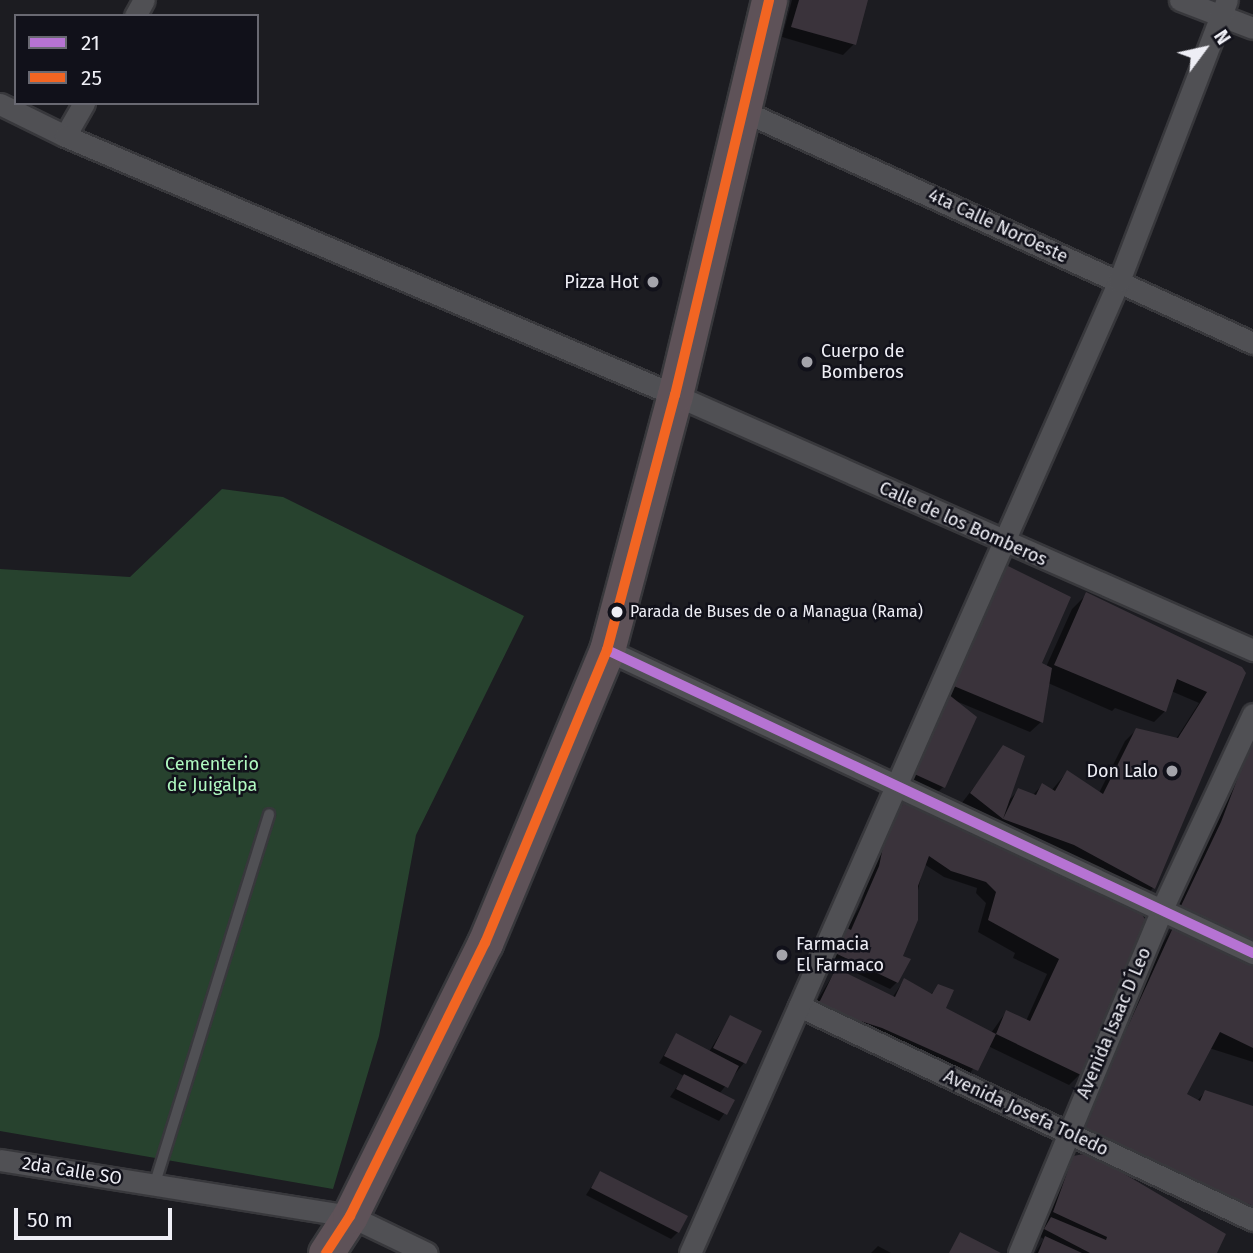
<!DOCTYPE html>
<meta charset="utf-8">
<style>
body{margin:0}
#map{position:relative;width:1253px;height:1253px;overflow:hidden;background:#1c1c21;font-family:"Fira Sans",sans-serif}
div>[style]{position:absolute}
.green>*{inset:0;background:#27422e}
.shadow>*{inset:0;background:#0007}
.building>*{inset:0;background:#3a333b}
.roads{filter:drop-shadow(2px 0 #38383c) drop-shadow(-2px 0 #38383c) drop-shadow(0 2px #38383c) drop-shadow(0 -2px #38383c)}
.service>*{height:10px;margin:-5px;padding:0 5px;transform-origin:5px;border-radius:5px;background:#505054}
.minor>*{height:21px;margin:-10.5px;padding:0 10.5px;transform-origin:10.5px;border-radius:10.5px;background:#505054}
.trunk>*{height:35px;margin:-17.5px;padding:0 17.5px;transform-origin:17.5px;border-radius:17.5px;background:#5e5258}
.bus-1>*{height:10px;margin:-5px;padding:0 5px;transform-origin:5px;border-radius:5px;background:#b673d3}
.bus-2>*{height:10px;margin:-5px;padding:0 5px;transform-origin:5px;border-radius:5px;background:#f26522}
.dots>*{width:19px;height:19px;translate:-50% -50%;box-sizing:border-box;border:4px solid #11111a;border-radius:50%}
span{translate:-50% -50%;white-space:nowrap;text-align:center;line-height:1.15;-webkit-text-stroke:5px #11111a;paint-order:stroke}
.bus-label{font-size:16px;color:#eeeef5}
.left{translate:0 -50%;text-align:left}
.street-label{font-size:18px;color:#eeeef5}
.poi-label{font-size:18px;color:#eeeef5}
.right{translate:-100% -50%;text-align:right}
.park-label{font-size:18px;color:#b0f8c0}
.legend{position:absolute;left:14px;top:14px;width:245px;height:91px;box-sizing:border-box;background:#11111a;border:2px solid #696972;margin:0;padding:9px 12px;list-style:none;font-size:21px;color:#eeeef5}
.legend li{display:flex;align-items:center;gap:14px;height:35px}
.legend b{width:35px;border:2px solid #696972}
.north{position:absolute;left:1169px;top:14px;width:70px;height:70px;-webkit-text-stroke:5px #11111a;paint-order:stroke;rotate:57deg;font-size:19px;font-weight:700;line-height:28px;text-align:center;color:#eeeef5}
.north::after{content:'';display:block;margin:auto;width:24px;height:32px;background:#eeeef5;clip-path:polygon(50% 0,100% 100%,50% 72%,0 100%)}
.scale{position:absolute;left:14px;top:1208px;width:158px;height:32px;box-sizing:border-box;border:4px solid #eeeef5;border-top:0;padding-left:9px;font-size:21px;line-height:24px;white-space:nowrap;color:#eeeef5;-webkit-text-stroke:5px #11111a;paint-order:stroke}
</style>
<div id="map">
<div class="green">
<div style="clip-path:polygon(222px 489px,283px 497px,524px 616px,416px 835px,379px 1036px,333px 1189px,0 1131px,0 569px,130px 577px)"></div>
</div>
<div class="shadow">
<div style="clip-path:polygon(792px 0,867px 0,854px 44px,843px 55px,782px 37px)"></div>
<div style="clip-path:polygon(992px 576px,1040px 664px,1046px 667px,1072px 609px,1087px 594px,1240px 668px,1153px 888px,1143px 899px,992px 829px,961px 804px,1004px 748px,1009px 800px,1019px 790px,1033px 795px,1042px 785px,1051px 791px,1067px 772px,1099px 793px,1125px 741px,1136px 730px,1176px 739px,1199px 703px,1171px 691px,1165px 711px,1154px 722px,1115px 708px,1112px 711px,1048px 683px,1041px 722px,1030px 732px,956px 701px,944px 786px,933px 797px,901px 783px)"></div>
<div style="clip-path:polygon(1253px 734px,1253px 1062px,1209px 1048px,1185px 1095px,1197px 1101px,1205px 1092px,1253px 1108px,1253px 1222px,1157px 1187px,1158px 1182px,1072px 1140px,1146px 972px,1172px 928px,1166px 925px)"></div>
<div style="clip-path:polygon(913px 804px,1057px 874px,1080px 1074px,1069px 1085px,988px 1046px,965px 1081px,813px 1007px,878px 1029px,815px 1004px,836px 970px,892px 998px,904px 980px,930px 995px,939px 986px,944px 1009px,991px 1033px,1006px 1012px,1026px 1021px,1047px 974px,1013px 958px,1015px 953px,978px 932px,986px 903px,976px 893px,977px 888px,944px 877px,924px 864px,897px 982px,890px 989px,829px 960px,860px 906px,880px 842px,896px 813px)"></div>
<div style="clip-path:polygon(730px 1017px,744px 1063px,719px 1094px,733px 1101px,719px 1121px,670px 1097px,684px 1076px,659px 1063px,676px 1035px,709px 1052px)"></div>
<div style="clip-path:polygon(1074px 1158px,1216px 1253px,1035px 1253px,1044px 1239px,1038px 1236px,1063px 1169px)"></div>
<div style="clip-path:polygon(600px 1173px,678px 1232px,671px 1239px,586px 1195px)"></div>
<div style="clip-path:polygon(878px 1246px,891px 1253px,871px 1253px)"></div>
</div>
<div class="building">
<div style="clip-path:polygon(799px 0,868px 0,856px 45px,791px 27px)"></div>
<div style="clip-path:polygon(1002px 563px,1071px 597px,1042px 663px,1052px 668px,1043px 723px,949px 684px)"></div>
<div style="clip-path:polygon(1086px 592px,1242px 667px,1246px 673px,1155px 889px,1074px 845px,1003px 819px,970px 793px,1003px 745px,1025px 756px,1003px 819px,1018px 788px,1036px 795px,1042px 783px,1055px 791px,1067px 770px,1103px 794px,1136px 728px,1178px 738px,1207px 692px,1177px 679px,1166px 712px,1054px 665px)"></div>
<div style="clip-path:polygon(948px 694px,977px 717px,945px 788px,910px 772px)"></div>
<div style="clip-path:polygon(1253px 738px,1253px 941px,1179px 910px,1221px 822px)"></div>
<div style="clip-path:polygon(913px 802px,968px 833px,968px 829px,1138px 909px,1147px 922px,1081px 1075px,996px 1034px,1006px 1010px,1030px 1021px,1059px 959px,988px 920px,996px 892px,986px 882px,951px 871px,929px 856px,918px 886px,918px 920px,903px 956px,911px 959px,898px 983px,835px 953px,847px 928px,851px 930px,879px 866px,886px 833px,903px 804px)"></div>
<div style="clip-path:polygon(1176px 921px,1253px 959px,1253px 1048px,1220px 1032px,1187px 1094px,1200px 1101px,1205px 1090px,1253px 1106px,1253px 1206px,1081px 1129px)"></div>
<div style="clip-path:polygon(836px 968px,895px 997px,904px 978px,932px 994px,938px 984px,954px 990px,946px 1008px,996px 1034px,978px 1071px,882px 1028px,817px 1007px)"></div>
<div style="clip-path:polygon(730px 1015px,762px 1031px,746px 1064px,713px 1048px)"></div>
<div style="clip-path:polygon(676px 1033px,739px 1066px,728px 1088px,664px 1056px)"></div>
<div style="clip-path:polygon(684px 1074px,735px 1100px,727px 1115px,676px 1089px)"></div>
<div style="clip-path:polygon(1089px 1153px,1226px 1234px,1217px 1253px,1090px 1253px,1044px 1229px,1051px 1217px,1106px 1240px,1107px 1237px,1053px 1212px,1073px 1156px)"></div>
<div style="clip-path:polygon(600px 1171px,688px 1216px,679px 1233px,591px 1188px)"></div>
<div style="clip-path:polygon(960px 1232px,1001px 1253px,949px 1253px)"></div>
<div style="clip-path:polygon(1045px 1236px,1082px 1253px,1038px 1253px)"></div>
</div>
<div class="roads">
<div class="service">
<div style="left:155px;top:1183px;width:386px;rotate:-72.8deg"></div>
</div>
<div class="minor">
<div style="left:1180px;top:0;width:78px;rotate:21deg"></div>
<div style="left:135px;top:16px;width:18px;rotate:-61deg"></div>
<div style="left:0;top:104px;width:72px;rotate:26.2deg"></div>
<div style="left:65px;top:136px;width:38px;rotate:-60deg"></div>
<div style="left:741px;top:110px;width:563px;rotate:24.47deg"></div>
<div style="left:65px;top:136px;width:663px;rotate:23.01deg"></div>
<div style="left:675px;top:395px;width:632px;rotate:23.81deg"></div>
<div style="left:607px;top:650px;width:714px;rotate:25.13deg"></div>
<div style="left:799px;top:1006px;width:502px;rotate:25.24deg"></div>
<div style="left:0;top:1160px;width:354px;rotate:9.1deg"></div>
<div style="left:350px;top:1216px;width:85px;rotate:25.7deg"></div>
<div style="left:690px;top:1253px;width:1062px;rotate:-66.19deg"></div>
<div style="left:1119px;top:281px;width:301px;rotate:-69deg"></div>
<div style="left:1019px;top:1253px;width:373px;rotate:-67.4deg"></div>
<div style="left:1162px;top:909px;width:215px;rotate:-65deg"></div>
</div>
<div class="trunk">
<div style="left:326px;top:1253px;width:44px;rotate:-57deg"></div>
<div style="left:350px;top:1216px;width:305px;rotate:-63.7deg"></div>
<div style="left:485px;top:943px;width:317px;rotate:-67.4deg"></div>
<div style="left:607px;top:650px;width:264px;rotate:-75.1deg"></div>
<div style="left:675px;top:395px;width:406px;rotate:-76.6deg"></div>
</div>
</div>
<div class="bus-1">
<div style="left:607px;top:650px;width:714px;rotate:25.13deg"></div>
</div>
<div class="bus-2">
<div style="left:326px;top:1253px;width:44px;rotate:-57deg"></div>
<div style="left:350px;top:1216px;width:305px;rotate:-63.7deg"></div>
<div style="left:485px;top:943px;width:317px;rotate:-67.4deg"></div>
<div style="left:607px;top:650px;width:264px;rotate:-75.1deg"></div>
<div style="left:675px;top:395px;width:406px;rotate:-76.6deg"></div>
</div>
<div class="dots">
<div style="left:653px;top:282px;background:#a4a4ab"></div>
<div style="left:807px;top:362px;background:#a4a4ab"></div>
<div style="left:617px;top:612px;background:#eeeef5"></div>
<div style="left:1172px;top:771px;background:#a4a4ab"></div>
<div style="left:782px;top:955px;background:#a4a4ab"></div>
</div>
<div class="bus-label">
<span class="left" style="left:630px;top:612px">Parada de Buses de o a Managua (Rama)</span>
</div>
<div class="street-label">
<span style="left:998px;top:226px;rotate:25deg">4ta Calle NorOeste</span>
<span style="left:963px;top:524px;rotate:24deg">Calle de los Bomberos</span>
<span style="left:1114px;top:1023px;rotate:-67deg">Avenida Isaac D´Leo</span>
<span style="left:1026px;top:1113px;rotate:25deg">Avenida Josefa Toledo</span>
<span style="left:72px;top:1171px;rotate:9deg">2da Calle SO</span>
</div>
<div class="poi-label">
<span class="right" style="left:639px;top:282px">Pizza Hot</span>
<span class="left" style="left:821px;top:362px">Cuerpo de<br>Bomberos</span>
<span class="right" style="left:1158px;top:771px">Don Lalo</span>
<span class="left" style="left:796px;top:955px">Farmacia<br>El Farmaco</span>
</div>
<div class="park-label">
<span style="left:212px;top:775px">Cementerio<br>de Juigalpa</span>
</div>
<ul class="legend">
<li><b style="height:9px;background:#b673d3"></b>21</li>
<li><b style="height:9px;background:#f26522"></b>25</li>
</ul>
<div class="north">N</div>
<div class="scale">50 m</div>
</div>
